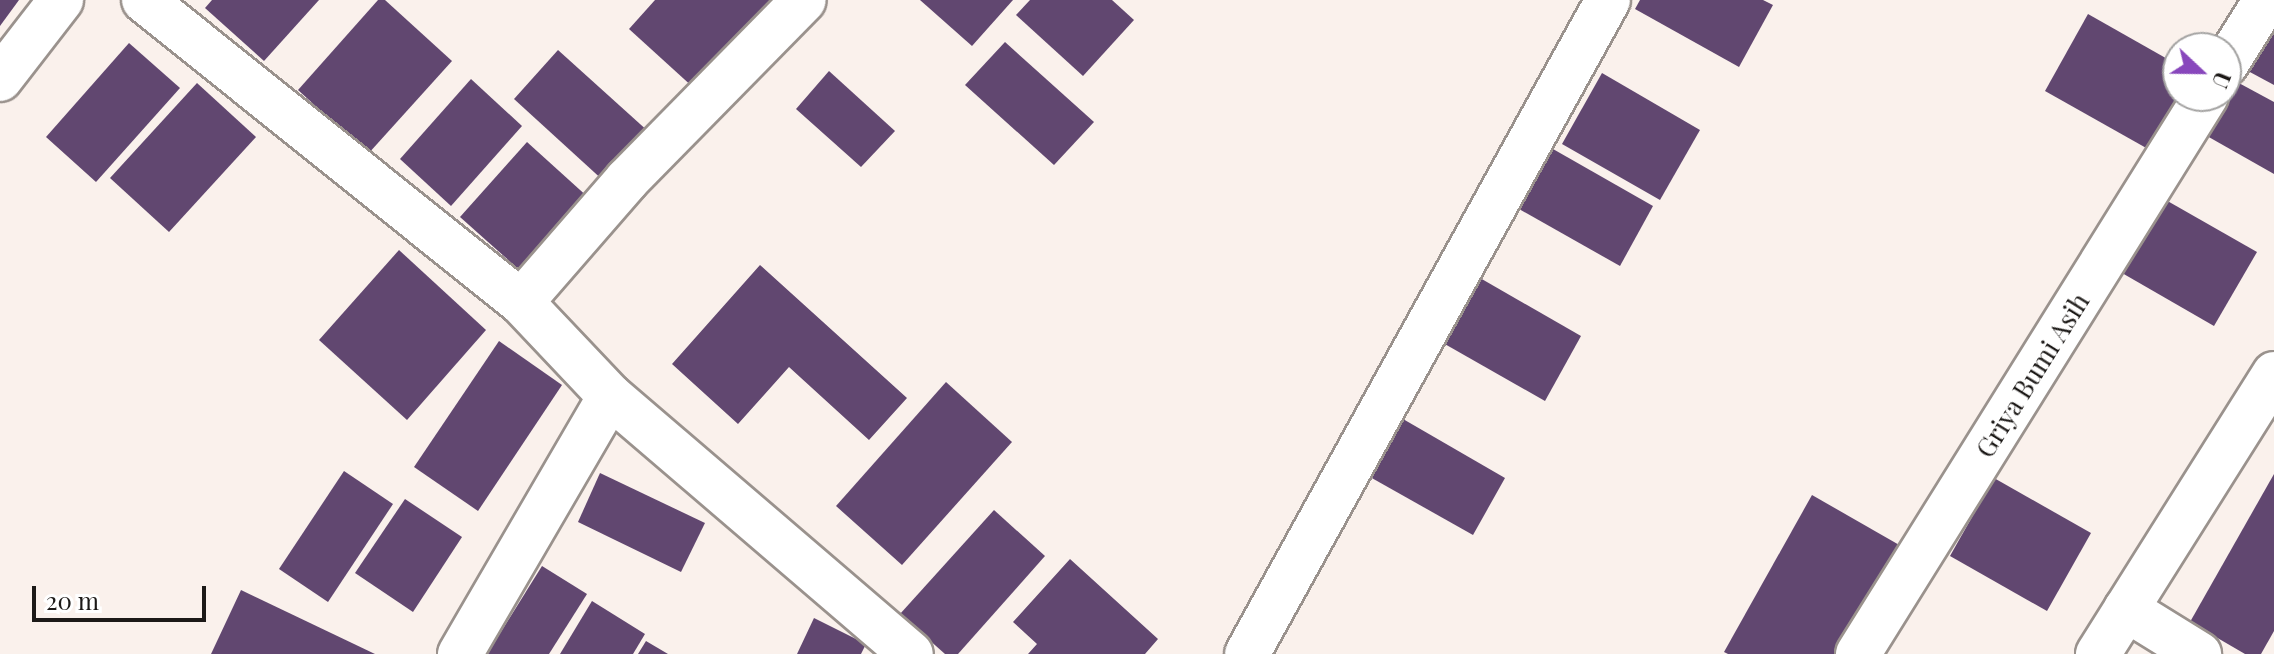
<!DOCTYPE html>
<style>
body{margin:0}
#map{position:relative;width:2274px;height:654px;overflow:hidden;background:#faf1ec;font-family:"Playfair Display",serif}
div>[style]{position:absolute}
.building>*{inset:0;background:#614770}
.roads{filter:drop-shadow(2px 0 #9a928d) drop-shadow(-2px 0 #9a928d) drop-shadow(0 2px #9a928d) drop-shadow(0 -2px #9a928d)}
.street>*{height:44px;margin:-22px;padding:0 22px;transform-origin:22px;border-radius:22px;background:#fff}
span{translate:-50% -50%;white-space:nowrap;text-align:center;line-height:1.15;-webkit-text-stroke:8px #fff;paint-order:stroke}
.street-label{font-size:26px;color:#1c1917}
.north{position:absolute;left:2162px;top:32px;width:80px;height:80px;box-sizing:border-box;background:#fff;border:2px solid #a4a3a2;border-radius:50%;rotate:112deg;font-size:22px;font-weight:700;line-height:32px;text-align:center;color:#1c1917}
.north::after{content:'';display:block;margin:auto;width:28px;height:36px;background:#8847bc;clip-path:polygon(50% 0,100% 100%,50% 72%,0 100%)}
.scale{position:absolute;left:32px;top:586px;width:174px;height:36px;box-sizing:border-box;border:4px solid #1c1917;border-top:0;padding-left:10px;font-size:24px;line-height:28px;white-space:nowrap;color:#1c1917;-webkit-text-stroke:6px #fff;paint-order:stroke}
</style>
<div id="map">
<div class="building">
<div style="clip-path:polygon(0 0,19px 0,0 26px)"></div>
<div style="clip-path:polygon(212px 0,319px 0,264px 61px,205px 8px)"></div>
<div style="clip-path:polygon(378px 0,385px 0,452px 61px,368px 154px,298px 90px)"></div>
<div style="clip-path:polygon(655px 0,775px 0,695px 89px,629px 29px)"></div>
<div style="clip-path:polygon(920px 0,1013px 0,972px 46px)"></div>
<div style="clip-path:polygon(1030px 0,1112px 0,1134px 20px,1083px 76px,1016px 15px)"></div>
<div style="clip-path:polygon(1640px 0,1763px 0,1773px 5px,1739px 67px,1635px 9px)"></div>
<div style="clip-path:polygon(2088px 14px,2178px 65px,2178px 95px,2148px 149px,2045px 91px)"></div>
<div style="clip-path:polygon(2274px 25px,2274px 85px,2248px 71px)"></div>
<div style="clip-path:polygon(1005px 42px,1094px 122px,1054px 165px,965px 85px)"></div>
<div style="clip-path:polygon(129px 43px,180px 88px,96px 182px,46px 137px)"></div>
<div style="clip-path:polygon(558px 50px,650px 133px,606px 183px,514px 99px)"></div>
<div style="clip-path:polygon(829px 71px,895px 131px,861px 167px,796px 109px)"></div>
<div style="clip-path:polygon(1602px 73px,1700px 130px,1660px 200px,1562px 144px)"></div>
<div style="clip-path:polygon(471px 79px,522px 126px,451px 206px,400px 159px)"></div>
<div style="clip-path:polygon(2237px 82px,2274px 102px,2274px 174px,2207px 136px)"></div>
<div style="clip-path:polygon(197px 83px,256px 137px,169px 232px,110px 178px)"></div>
<div style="clip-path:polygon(527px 142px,590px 199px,524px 274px,460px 217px)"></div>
<div style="clip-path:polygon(1553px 149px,1653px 206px,1620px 266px,1519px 209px)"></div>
<div style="clip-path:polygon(2164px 199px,2257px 252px,2214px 326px,2122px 273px)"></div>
<div style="clip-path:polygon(399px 250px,486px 330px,407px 420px,319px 340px)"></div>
<div style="clip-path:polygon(760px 265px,907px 398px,869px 440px,789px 367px,738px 424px,672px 364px)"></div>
<div style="clip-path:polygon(1480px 278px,1581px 336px,1545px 401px,1443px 343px)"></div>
<div style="clip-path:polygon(499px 341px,562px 385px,478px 511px,414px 467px)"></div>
<div style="clip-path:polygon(946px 382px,1012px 442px,902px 565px,836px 506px)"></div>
<div style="clip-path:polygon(1403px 419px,1505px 478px,1473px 535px,1370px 477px)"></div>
<div style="clip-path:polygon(344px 471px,393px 504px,328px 602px,279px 569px)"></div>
<div style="clip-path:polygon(600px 473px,705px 523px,681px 572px,578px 522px)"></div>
<div style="clip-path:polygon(2274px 474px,2274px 631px,2261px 654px,2245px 654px,2190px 622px)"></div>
<div style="clip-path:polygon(1994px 478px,2091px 533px,2047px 611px,1950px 556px)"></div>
<div style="clip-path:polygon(1812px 495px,1908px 550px,1849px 654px,1728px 654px,1724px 652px)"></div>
<div style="clip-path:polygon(405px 499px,462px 537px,413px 612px,355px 573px)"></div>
<div style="clip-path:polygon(994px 510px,1045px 556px,958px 654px,945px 654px,900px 614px)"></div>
<div style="clip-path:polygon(1070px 559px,1158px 639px,1145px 654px,1028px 654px,1037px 644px,1013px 622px)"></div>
<div style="clip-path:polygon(542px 566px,587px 594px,549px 654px,487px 654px)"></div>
<div style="clip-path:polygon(241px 590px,375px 654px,211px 654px)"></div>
<div style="clip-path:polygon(592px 601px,645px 634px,633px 654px,560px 654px)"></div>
<div style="clip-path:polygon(814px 618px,866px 644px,861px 654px,797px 654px)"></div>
<div style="clip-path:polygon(646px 641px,668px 654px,638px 654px)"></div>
</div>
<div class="roads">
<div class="street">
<div style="left:144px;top:0;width:483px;rotate:38.7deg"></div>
<div style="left:521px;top:302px;width:129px;rotate:46.6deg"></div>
<div style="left:610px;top:396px;width:396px;rotate:40.6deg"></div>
<div style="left:2226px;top:64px;width:75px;rotate:-58deg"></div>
<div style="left:0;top:79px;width:100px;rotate:-52.3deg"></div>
<div style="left:521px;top:302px;width:162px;rotate:-49deg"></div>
<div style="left:627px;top:180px;width:252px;rotate:-45.5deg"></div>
<div style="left:2126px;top:609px;width:86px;rotate:31.7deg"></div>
<div style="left:460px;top:654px;width:298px;rotate:-59.8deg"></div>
<div style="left:1247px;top:654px;width:747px;rotate:-61.1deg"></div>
<div style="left:1858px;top:654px;width:658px;rotate:-58.05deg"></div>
<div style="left:2098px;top:654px;width:331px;rotate:-57.8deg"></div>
</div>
</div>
<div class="street-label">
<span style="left:2032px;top:375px;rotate:-58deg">Griya Bumi Asih</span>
</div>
<div class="north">U</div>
<div class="scale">20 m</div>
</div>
